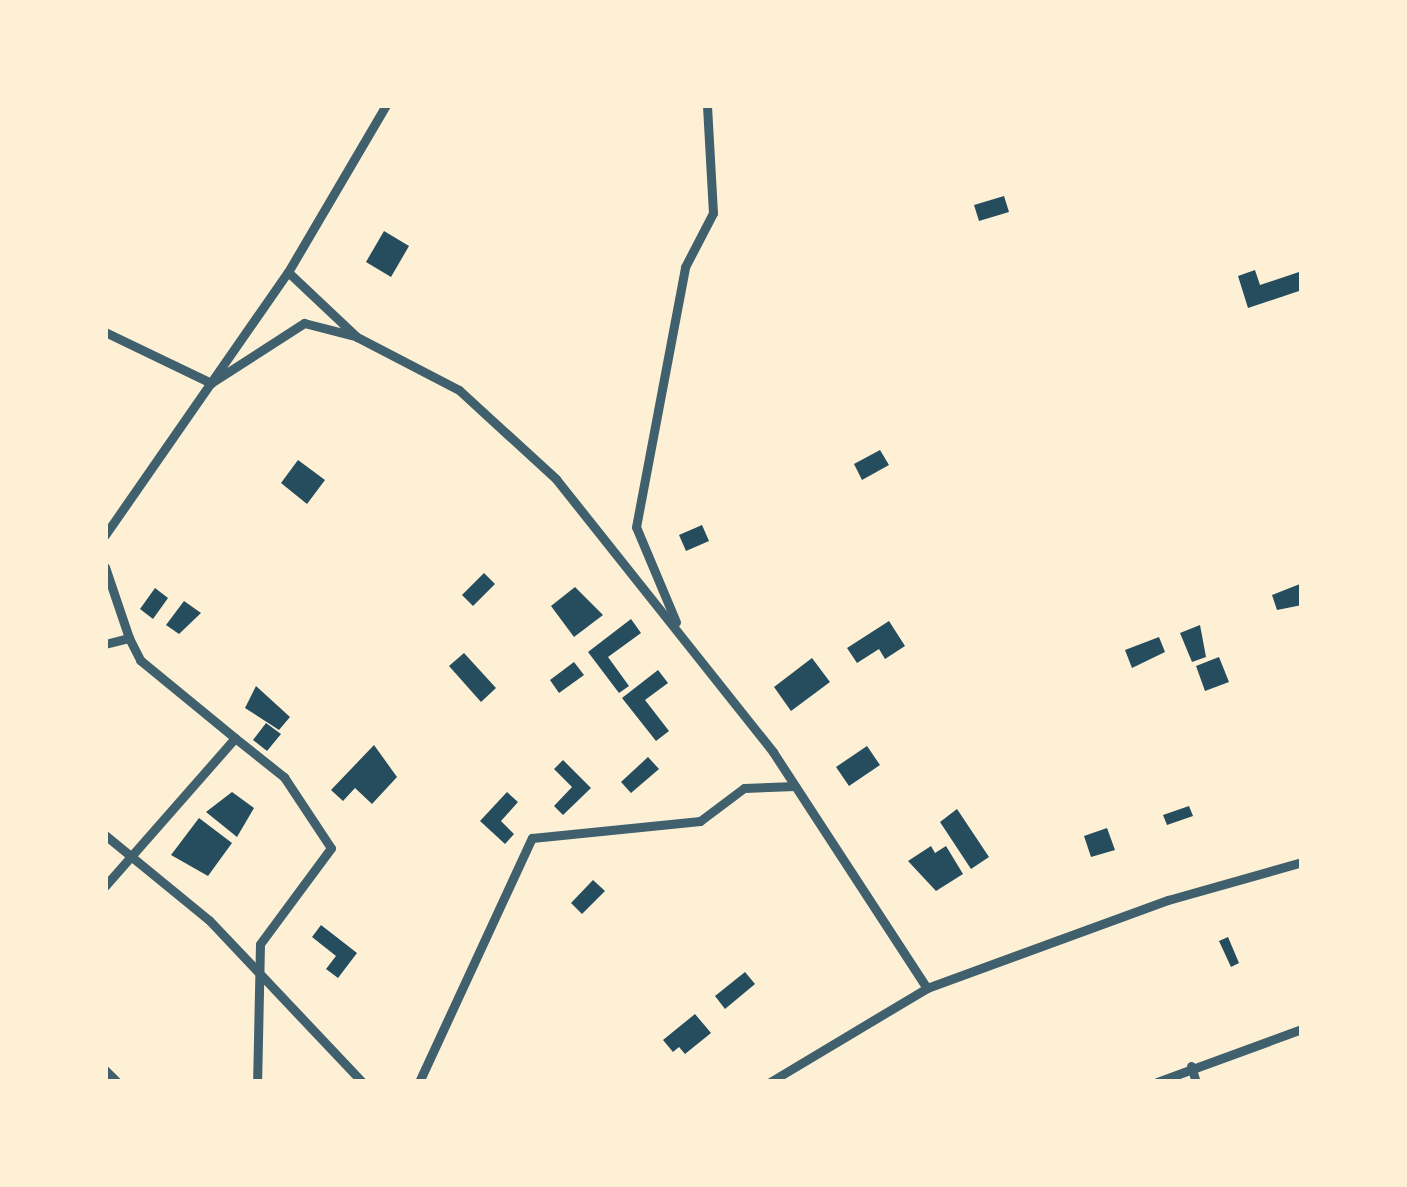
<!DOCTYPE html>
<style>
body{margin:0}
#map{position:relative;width:1407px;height:1187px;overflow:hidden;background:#fdf0d5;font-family:"Golos Text",sans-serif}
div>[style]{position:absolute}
.building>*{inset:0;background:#264d5e}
.minor>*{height:9px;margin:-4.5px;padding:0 4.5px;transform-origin:4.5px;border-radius:4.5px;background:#3f606c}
span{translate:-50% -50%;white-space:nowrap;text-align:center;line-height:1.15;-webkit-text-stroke:10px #fdf0d5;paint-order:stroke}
.frame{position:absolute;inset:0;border:108px solid #fdf0d5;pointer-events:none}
</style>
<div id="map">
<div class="building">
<div style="clip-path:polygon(1004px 196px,1009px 212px,979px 221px,974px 205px)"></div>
<div style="clip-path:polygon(384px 231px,409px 246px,391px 277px,366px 262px)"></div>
<div style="clip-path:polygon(1255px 270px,1260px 285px,1299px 272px,1302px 290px,1248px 308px,1238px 276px)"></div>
<div style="clip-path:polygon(880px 450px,889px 465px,862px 480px,854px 464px)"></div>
<div style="clip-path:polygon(298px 460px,325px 480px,307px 504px,281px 483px)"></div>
<div style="clip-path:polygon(702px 525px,709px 541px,686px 551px,679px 535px)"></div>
<div style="clip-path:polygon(484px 573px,495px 584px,473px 606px,462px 595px)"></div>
<div style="clip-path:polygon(1300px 584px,1302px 605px,1277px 610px,1272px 595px)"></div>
<div style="clip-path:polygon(575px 587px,603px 615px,574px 637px,551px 606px)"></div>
<div style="clip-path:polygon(155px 588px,168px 598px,153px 619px,140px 609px)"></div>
<div style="clip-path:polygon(184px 601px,201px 613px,179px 634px,166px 625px)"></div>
<div style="clip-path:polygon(631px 619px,641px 633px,608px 657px,629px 686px,619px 693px,588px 652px)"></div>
<div style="clip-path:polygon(889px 621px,905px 646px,885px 659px,879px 649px,857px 663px,847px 648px)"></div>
<div style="clip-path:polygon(1200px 625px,1206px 657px,1192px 662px,1180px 633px)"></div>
<div style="clip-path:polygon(1159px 637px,1165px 652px,1132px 668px,1125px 650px)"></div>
<div style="clip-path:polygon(464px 653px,496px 688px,481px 702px,449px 666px)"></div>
<div style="clip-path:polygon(1219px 657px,1229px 682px,1205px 691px,1196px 666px)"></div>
<div style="clip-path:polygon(812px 658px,830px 682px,791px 711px,774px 687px)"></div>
<div style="clip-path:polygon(574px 662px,584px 675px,559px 693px,550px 680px)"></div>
<div style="clip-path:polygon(658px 670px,668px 683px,645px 700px,669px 731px,656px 741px,622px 698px)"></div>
<div style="clip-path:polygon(256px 686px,290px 717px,279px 730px,245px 708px)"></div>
<div style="clip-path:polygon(266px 723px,281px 734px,267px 751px,253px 740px)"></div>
<div style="clip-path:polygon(374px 745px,397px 777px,372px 804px,355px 788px,343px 801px,331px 790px)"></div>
<div style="clip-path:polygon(867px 746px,880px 765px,849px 786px,836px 767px)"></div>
<div style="clip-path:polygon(648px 757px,659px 769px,631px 793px,621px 782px)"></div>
<div style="clip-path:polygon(563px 760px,591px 788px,563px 815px,554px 806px,572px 787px,554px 769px)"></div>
<div style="clip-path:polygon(232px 792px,254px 808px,237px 837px,206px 812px)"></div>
<div style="clip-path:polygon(507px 792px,518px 802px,501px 821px,514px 834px,505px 844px,480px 821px)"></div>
<div style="clip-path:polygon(1189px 806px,1193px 816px,1167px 825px,1163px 815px)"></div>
<div style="clip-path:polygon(957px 809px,989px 857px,971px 869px,940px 822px)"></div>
<div style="clip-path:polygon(199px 818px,232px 843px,208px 876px,171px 855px)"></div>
<div style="clip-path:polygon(1107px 828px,1115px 850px,1091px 857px,1084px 836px)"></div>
<div style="clip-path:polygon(931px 846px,935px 853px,946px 846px,963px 874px,936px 891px,908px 861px)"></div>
<div style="clip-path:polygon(593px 880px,605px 891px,582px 914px,571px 903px)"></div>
<div style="clip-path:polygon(321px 925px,357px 953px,338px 978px,326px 969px,336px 956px,312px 937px)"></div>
<div style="clip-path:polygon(1228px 937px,1239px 963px,1231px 967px,1219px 941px)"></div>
<div style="clip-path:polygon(745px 972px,755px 984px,725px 1009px,715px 996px)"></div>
<div style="clip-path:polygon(695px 1014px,711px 1033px,685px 1054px,679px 1047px,673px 1052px,663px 1040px)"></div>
</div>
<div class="minor">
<div style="left:288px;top:272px;width:95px;rotate:43.3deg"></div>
<div style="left:357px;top:337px;width:115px;rotate:27.5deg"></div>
<div style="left:459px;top:390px;width:132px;rotate:42.5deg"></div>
<div style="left:556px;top:479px;width:349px;rotate:51.5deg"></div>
<div style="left:773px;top:752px;width:282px;rotate:56.9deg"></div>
<div style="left:105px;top:332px;width:118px;rotate:25.7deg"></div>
<div style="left:211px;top:383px;width:111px;rotate:-32.8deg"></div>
<div style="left:304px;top:323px;width:53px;rotate:14.3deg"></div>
<div style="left:105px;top:535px;width:320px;rotate:-55.2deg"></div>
<div style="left:288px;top:272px;width:194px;rotate:-59.6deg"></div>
<div style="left:105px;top:567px;width:75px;rotate:71.3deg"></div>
<div style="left:676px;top:622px;width:103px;rotate:-112.8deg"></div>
<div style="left:636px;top:527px;width:265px;rotate:-79.3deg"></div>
<div style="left:685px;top:267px;width:61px;rotate:-62.6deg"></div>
<div style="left:713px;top:213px;width:108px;rotate:-93.2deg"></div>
<div style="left:105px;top:644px;width:25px;rotate:-14deg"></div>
<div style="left:129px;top:638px;width:25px;rotate:63deg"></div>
<div style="left:140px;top:660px;width:123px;rotate:39.4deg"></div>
<div style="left:105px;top:835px;width:134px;rotate:39.3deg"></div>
<div style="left:209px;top:920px;width:223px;rotate:46.6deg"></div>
<div style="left:105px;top:886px;width:197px;rotate:-48.7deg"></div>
<div style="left:235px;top:738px;width:63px;rotate:38.5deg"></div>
<div style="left:284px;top:777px;width:85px;rotate:56.5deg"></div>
<div style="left:331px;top:848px;width:119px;rotate:126.5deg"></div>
<div style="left:260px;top:944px;width:138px;rotate:91.2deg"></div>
<div style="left:1191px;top:1066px;width:17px;rotate:73deg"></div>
<div style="left:105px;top:1070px;width:17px;rotate:45deg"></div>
<div style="left:419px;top:1082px;width:269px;rotate:-65.2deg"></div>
<div style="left:532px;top:838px;width:169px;rotate:-5.8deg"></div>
<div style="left:700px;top:821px;width:55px;rotate:-36.9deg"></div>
<div style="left:744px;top:788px;width:51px;rotate:-2.2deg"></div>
<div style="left:770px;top:1082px;width:183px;rotate:-30.9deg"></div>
<div style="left:927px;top:988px;width:257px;rotate:-20.1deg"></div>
<div style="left:1168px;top:900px;width:139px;rotate:-15.8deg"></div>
<div style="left:1157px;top:1082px;width:154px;rotate:-20.1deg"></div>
</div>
<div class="frame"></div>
</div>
